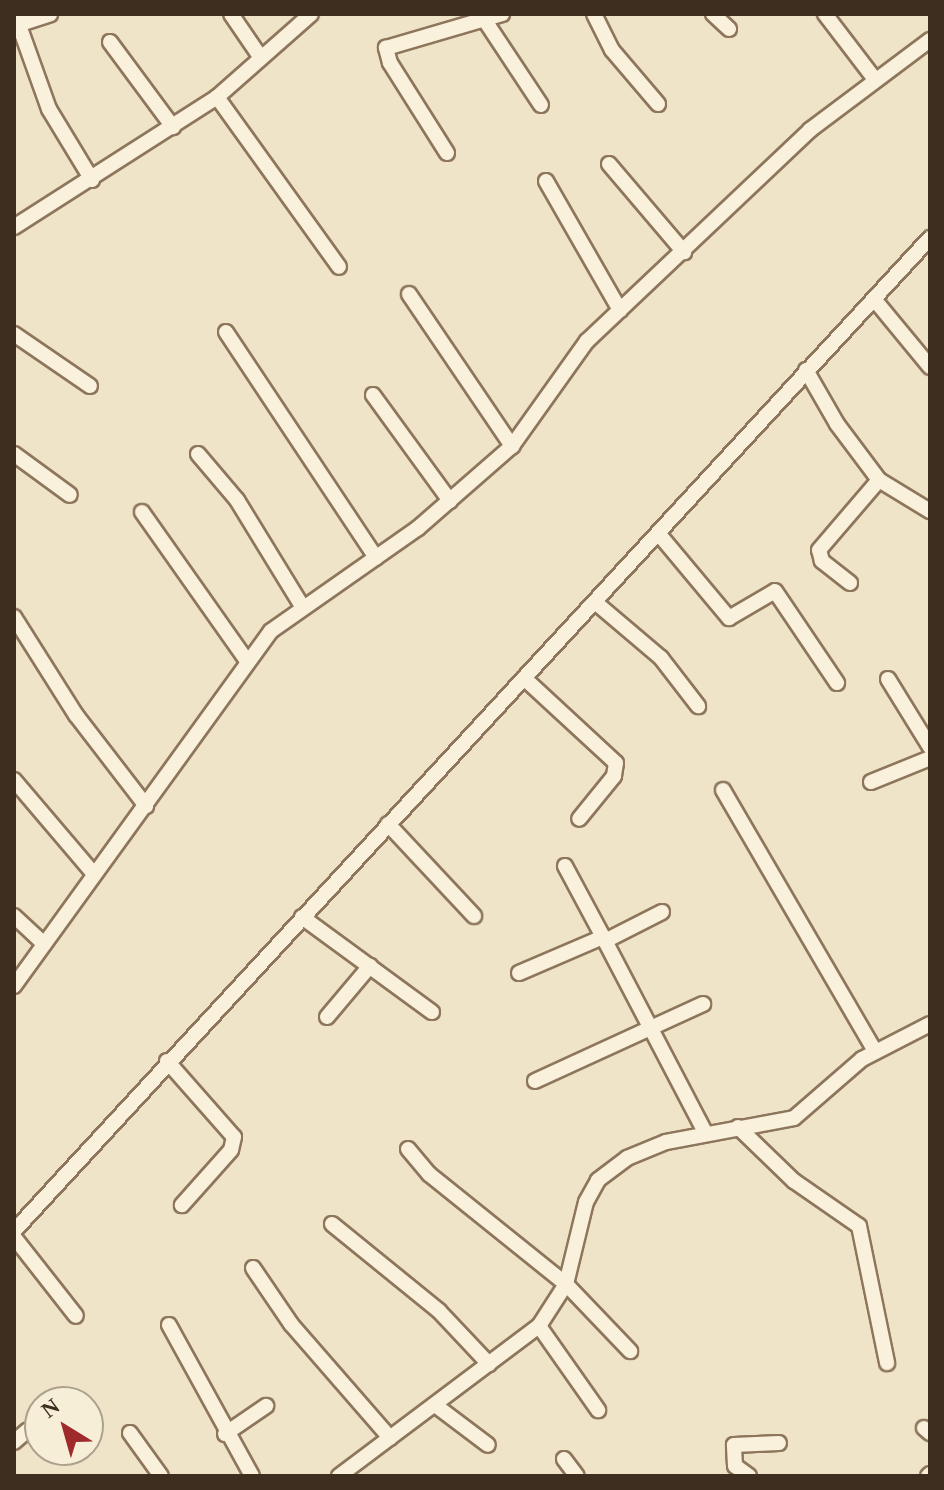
<!DOCTYPE html>
<style>
body{margin:0}
#map{position:relative;width:944px;height:1490px;overflow:hidden;background:#f0e4c8;font-family:Georgia,serif}
div>[style]{position:absolute}
.roads{filter:drop-shadow(2px 0 #8d765c) drop-shadow(-2px 0 #8d765c) drop-shadow(0 2px #8d765c) drop-shadow(0 -2px #8d765c)}
.minor>*{height:14px;margin:-7px;padding:0 7px;transform-origin:7px;border-radius:7px;background:#faf1dc}
span{translate:-50% -50%;white-space:nowrap;text-align:center;line-height:1.15;-webkit-text-stroke:8px #f7eed8;paint-order:stroke}
.frame{position:absolute;inset:0;border:16px solid #3d2e20;pointer-events:none}
.north{position:absolute;left:24px;top:1386px;width:80px;height:80px;box-sizing:border-box;background:#f7eed8;border:2px solid #ada18e;border-radius:50%;rotate:323deg;font-size:22px;font-weight:700;line-height:32px;text-align:center;color:#3d2e20}
.north::after{content:'';display:block;margin:auto;width:28px;height:36px;background:#9e2a2b;clip-path:polygon(50% 0,100% 100%,50% 72%,0 100%)}
</style>
<div id="map">
<div class="roads">
<div class="minor">
<div style="left:15px;top:14px;width:101px;rotate:70.3deg"></div>
<div style="left:49px;top:109px;width:83px;rotate:58.8deg"></div>
<div style="left:231px;top:14px;width:53px;rotate:55.7deg"></div>
<div style="left:594px;top:14px;width:40px;rotate:63.4deg"></div>
<div style="left:612px;top:50px;width:71px;rotate:49.6deg"></div>
<div style="left:713px;top:14px;width:22px;rotate:43deg"></div>
<div style="left:825px;top:14px;width:81px;rotate:52.6deg"></div>
<div style="left:484px;top:19px;width:103px;rotate:56.5deg"></div>
<div style="left:14px;top:26px;width:38px;rotate:-18deg"></div>
<div style="left:110px;top:42px;width:106px;rotate:53.5deg"></div>
<div style="left:217px;top:97px;width:209px;rotate:54.3deg"></div>
<div style="left:447px;top:153px;width:107px;rotate:-122.3deg"></div>
<div style="left:390px;top:63px;width:16px;rotate:-105deg"></div>
<div style="left:386px;top:48px;width:121px;rotate:-16.3deg"></div>
<div style="left:609px;top:164px;width:116px;rotate:49.6deg"></div>
<div style="left:546px;top:181px;width:149px;rotate:60.2deg"></div>
<div style="left:14px;top:227px;width:241px;rotate:-32.6deg"></div>
<div style="left:217px;top:97px;width:125px;rotate:-41.4deg"></div>
<div style="left:409px;top:294px;width:184px;rotate:55.9deg"></div>
<div style="left:874px;top:299px;width:88px;rotate:50.5deg"></div>
<div style="left:226px;top:332px;width:271px;rotate:56.4deg"></div>
<div style="left:14px;top:334px;width:92px;rotate:34.4deg"></div>
<div style="left:806px;top:370px;width:62px;rotate:60.1deg"></div>
<div style="left:837px;top:424px;width:70px;rotate:53.1deg"></div>
<div style="left:879px;top:480px;width:60px;rotate:31.3deg"></div>
<div style="left:373px;top:395px;width:131px;rotate:54deg"></div>
<div style="left:14px;top:454px;width:69px;rotate:36.2deg"></div>
<div style="left:198px;top:454px;width:60px;rotate:49.7deg"></div>
<div style="left:237px;top:500px;width:124px;rotate:58.5deg"></div>
<div style="left:142px;top:512px;width:182px;rotate:54.8deg"></div>
<div style="left:658px;top:533px;width:111px;rotate:50.1deg"></div>
<div style="left:729px;top:618px;width:53px;rotate:-30.4deg"></div>
<div style="left:775px;top:591px;width:111px;rotate:56deg"></div>
<div style="left:850px;top:583px;width:36px;rotate:-142deg"></div>
<div style="left:822px;top:561px;width:11px;rotate:-105deg"></div>
<div style="left:819px;top:550px;width:92px;rotate:-49.4deg"></div>
<div style="left:595px;top:602px;width:87px;rotate:40.3deg"></div>
<div style="left:661px;top:658px;width:61px;rotate:52.4deg"></div>
<div style="left:14px;top:617px;width:116px;rotate:57.7deg"></div>
<div style="left:76px;top:715px;width:115px;rotate:52.4deg"></div>
<div style="left:524px;top:678px;width:125px;rotate:42.7deg"></div>
<div style="left:616px;top:763px;width:13px;rotate:99deg"></div>
<div style="left:614px;top:776px;width:55px;rotate:129.1deg"></div>
<div style="left:888px;top:679px;width:80px;rotate:58.3deg"></div>
<div style="left:14px;top:780px;width:123px;rotate:49.6deg"></div>
<div style="left:871px;top:782px;width:64px;rotate:-22.1deg"></div>
<div style="left:723px;top:790px;width:302px;rotate:59.8deg"></div>
<div style="left:388px;top:824px;width:126px;rotate:46.9deg"></div>
<div style="left:565px;top:866px;width:81px;rotate:61.8deg"></div>
<div style="left:14px;top:916px;width:41px;rotate:43deg"></div>
<div style="left:302px;top:917px;width:161px;rotate:36.2deg"></div>
<div style="left:605px;top:941px;width:64px;rotate:-27deg"></div>
<div style="left:519px;top:973px;width:91px;rotate:-23.2deg"></div>
<div style="left:603px;top:937px;width:220px;rotate:62.4deg"></div>
<div style="left:14px;top:986px;width:438px;rotate:-54.1deg"></div>
<div style="left:271px;top:631px;width:179px;rotate:-35deg"></div>
<div style="left:418px;top:528px;width:125px;rotate:-41.1deg"></div>
<div style="left:512px;top:446px;width:129px;rotate:-54.5deg"></div>
<div style="left:587px;top:341px;width:307px;rotate:-43.4deg"></div>
<div style="left:810px;top:130px;width:150px;rotate:-36.9deg"></div>
<div style="left:327px;top:1017px;width:67px;rotate:-49.9deg"></div>
<div style="left:167px;top:1061px;width:101px;rotate:48.6deg"></div>
<div style="left:234px;top:1137px;width:13px;rotate:103deg"></div>
<div style="left:231px;top:1150px;width:74px;rotate:131.7deg"></div>
<div style="left:535px;top:1081px;width:185px;rotate:-24.6deg"></div>
<div style="left:738px;top:1127px;width:78px;rotate:44deg"></div>
<div style="left:794px;top:1181px;width:79px;rotate:34.7deg"></div>
<div style="left:859px;top:1226px;width:140px;rotate:78.4deg"></div>
<div style="left:408px;top:1149px;width:33px;rotate:50deg"></div>
<div style="left:429px;top:1174px;width:176px;rotate:38.8deg"></div>
<div style="left:566px;top:1284px;width:93px;rotate:46.3deg"></div>
<div style="left:332px;top:1224px;width:138px;rotate:39.1deg"></div>
<div style="left:439px;top:1311px;width:73px;rotate:46.7deg"></div>
<div style="left:14px;top:1231px;width:1351px;rotate:-47.31deg"></div>
<div style="left:14px;top:1237px;width:100px;rotate:51.9deg"></div>
<div style="left:253px;top:1268px;width:68px;rotate:55.8deg"></div>
<div style="left:291px;top:1324px;width:151px;rotate:49deg"></div>
<div style="left:169px;top:1325px;width:172px;rotate:61.2deg"></div>
<div style="left:539px;top:1326px;width:103px;rotate:54.9deg"></div>
<div style="left:435px;top:1405px;width:66px;rotate:37deg"></div>
<div style="left:924px;top:1428px;width:8px;rotate:40deg"></div>
<div style="left:130px;top:1433px;width:53px;rotate:54.2deg"></div>
<div style="left:225px;top:1434px;width:50px;rotate:-34.3deg"></div>
<div style="left:14px;top:1442px;width:18px;rotate:-41deg"></div>
<div style="left:564px;top:1459px;width:21px;rotate:53deg"></div>
<div style="left:339px;top:1476px;width:250px;rotate:-36.9deg"></div>
<div style="left:539px;top:1326px;width:50px;rotate:-57.3deg"></div>
<div style="left:566px;top:1284px;width:84px;rotate:-76.3deg"></div>
<div style="left:586px;top:1202px;width:25px;rotate:-61deg"></div>
<div style="left:598px;top:1180px;width:36px;rotate:-37deg"></div>
<div style="left:627px;top:1158px;width:42px;rotate:-22.3deg"></div>
<div style="left:666px;top:1142px;width:130px;rotate:-10.6deg"></div>
<div style="left:794px;top:1118px;width:90px;rotate:-40.9deg"></div>
<div style="left:862px;top:1059px;width:76px;rotate:-27.2deg"></div>
<div style="left:749px;top:1476px;width:17px;rotate:-144deg"></div>
<div style="left:735px;top:1466px;width:21px;rotate:-93deg"></div>
<div style="left:734px;top:1445px;width:45px;rotate:-2.5deg"></div>
<div style="left:928px;top:1476px;width:3px;rotate:-45deg"></div>
</div>
</div>
<div class="frame"></div>
<div class="north">N</div>
</div>
